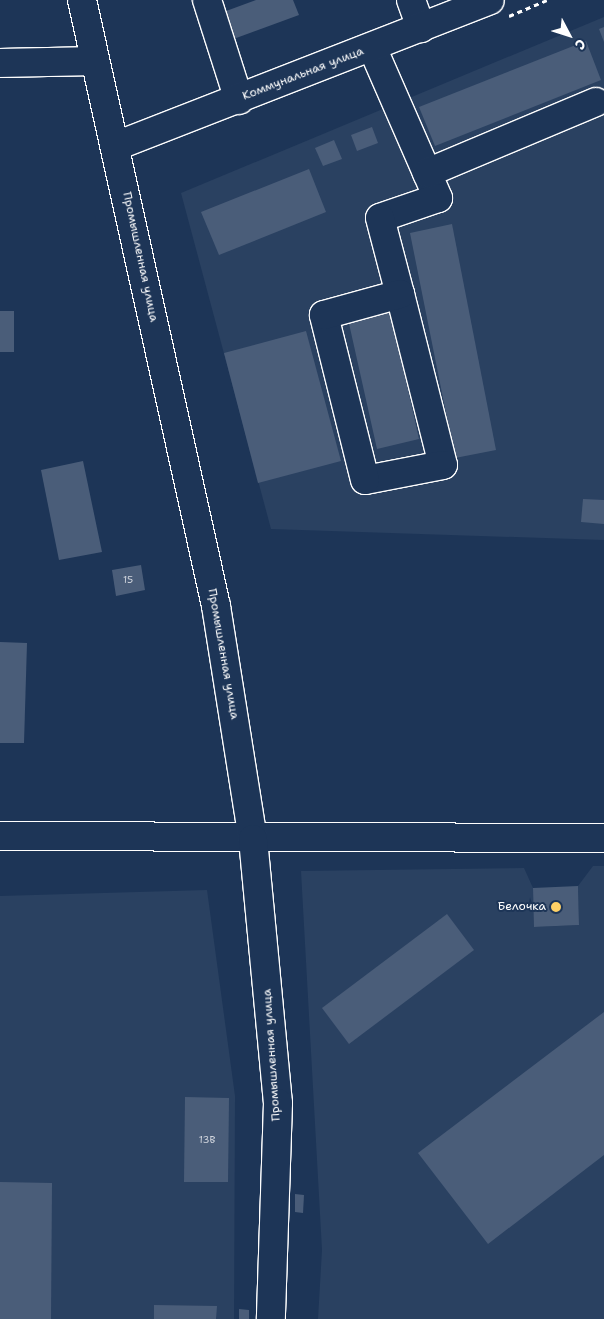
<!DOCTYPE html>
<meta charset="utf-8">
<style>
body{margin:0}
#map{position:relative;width:604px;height:1319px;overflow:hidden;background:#1d3557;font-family:"Shantell Sans",sans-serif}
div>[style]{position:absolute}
.built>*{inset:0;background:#2a4161}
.building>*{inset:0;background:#4a5d79}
.path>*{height:3px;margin-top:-1.5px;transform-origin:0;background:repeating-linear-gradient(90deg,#fff 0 5px,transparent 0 9px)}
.roads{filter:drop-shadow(1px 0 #fff) drop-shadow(-1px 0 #fff) drop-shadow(0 1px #fff) drop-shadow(0 -1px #fff)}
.minor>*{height:28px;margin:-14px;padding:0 14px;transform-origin:14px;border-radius:14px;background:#1d3557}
.major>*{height:28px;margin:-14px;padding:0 14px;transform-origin:14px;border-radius:14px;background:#1d3557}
.dots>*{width:14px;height:14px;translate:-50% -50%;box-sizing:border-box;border:2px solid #1d3557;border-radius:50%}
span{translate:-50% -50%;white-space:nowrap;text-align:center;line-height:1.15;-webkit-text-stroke:4px #1d3557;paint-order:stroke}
.number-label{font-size:10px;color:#d2d6de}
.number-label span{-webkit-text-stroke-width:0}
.street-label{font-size:12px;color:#fff}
.poi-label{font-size:12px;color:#fff}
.right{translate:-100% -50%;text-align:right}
.north{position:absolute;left:544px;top:10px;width:50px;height:50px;-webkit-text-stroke:4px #1d3557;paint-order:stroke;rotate:130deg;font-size:14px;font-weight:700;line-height:20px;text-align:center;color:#fff}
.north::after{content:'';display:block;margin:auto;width:18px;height:22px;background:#fff;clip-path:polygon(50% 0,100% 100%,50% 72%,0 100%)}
</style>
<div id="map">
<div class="built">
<div style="clip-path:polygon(604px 17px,604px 540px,271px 529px,181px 193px)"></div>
<div style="clip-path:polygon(593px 866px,604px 866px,604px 1319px,318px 1319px,322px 1250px,301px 871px,524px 868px,533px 888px,535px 927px,579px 925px,578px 886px)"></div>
<div style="clip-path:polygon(207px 890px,235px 1096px,234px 1319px,0 1319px,0 896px)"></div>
</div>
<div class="building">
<div style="clip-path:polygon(256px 0,293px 0,299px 15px,228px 41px,218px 14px)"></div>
<div style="clip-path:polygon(604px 27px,604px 42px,599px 29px)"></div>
<div style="clip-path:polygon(586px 41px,601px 80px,435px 146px,419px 107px)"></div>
<div style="clip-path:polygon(372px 127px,378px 143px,357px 151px,351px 135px)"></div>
<div style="clip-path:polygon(334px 140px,342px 159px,323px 166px,315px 148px)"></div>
<div style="clip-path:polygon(309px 169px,326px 212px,219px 255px,201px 212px)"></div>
<div style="clip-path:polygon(452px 224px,496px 450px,455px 458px,410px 233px)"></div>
<div style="clip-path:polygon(390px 309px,419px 439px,377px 449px,348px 319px)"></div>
<div style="clip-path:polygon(0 311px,14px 311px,14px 352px,0 352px)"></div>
<div style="clip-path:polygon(306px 331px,341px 461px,258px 483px,224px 353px)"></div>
<div style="clip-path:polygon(83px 461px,102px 552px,59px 560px,41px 470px)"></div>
<div style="clip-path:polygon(583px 499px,604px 500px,604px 524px,581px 522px)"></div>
<div style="clip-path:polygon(141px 565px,145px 590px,116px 596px,112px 570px)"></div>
<div style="clip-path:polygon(0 642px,27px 643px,24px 743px,0 743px)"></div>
<div style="clip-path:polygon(578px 886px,579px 925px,534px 927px,533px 888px)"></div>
<div style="clip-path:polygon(447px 914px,474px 950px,349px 1044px,322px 1008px)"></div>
<div style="clip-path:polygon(604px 1012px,604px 1155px,488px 1244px,418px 1153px)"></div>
<div style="clip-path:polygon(185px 1097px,229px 1098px,228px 1182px,184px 1182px)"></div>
<div style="clip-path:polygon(0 1182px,52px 1183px,51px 1319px,0 1319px)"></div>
<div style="clip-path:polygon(295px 1194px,304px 1195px,303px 1213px,295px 1212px)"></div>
<div style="clip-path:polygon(154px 1305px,217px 1306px,216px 1319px,154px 1319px)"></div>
<div style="clip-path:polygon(239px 1309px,249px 1310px,249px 1319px,239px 1319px)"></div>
</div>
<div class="path">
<div style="left:509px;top:16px;width:41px;rotate:-22.8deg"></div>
</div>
<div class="roads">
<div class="minor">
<div style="left:207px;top:0;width:105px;rotate:72.3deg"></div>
<div style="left:411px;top:0;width:30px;rotate:70deg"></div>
<div style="left:372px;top:47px;width:165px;rotate:66.4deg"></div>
<div style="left:438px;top:198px;width:61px;rotate:161deg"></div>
<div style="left:380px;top:218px;width:79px;rotate:75.3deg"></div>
<div style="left:400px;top:294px;width:176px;rotate:75.9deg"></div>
<div style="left:443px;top:465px;width:79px;rotate:169.1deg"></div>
<div style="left:365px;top:480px;width:170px;rotate:-104deg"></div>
<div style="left:324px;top:315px;width:79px;rotate:-15.4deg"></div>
<div style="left:0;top:63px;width:95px;rotate:-1.2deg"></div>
<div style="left:116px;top:146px;width:401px;rotate:-21.3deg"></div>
<div style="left:427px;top:173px;width:183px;rotate:-22.8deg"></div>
<div style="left:0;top:836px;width:604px;rotate:0.19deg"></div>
</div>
<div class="major">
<div style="left:82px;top:0;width:621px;rotate:77.53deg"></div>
<div style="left:216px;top:606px;width:236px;rotate:81deg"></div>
<div style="left:253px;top:839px;width:265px;rotate:84.6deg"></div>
<div style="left:278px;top:1103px;width:216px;rotate:91.9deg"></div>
</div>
</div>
<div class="dots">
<div style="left:556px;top:907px;background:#ffd166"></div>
</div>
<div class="number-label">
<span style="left:128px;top:580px">15</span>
<span style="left:207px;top:1140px">13В</span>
</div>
<div class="street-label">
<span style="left:303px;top:74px;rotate:-21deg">Коммунальная улица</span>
<span style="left:140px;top:257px;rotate:78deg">Промышленная улица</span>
<span style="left:223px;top:654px;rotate:80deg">Промышленная улица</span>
<span style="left:272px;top:1055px;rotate:-94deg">Промышленная улица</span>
</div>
<div class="poi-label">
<span class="right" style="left:546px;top:907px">Белочка</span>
</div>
<div class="north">С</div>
</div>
